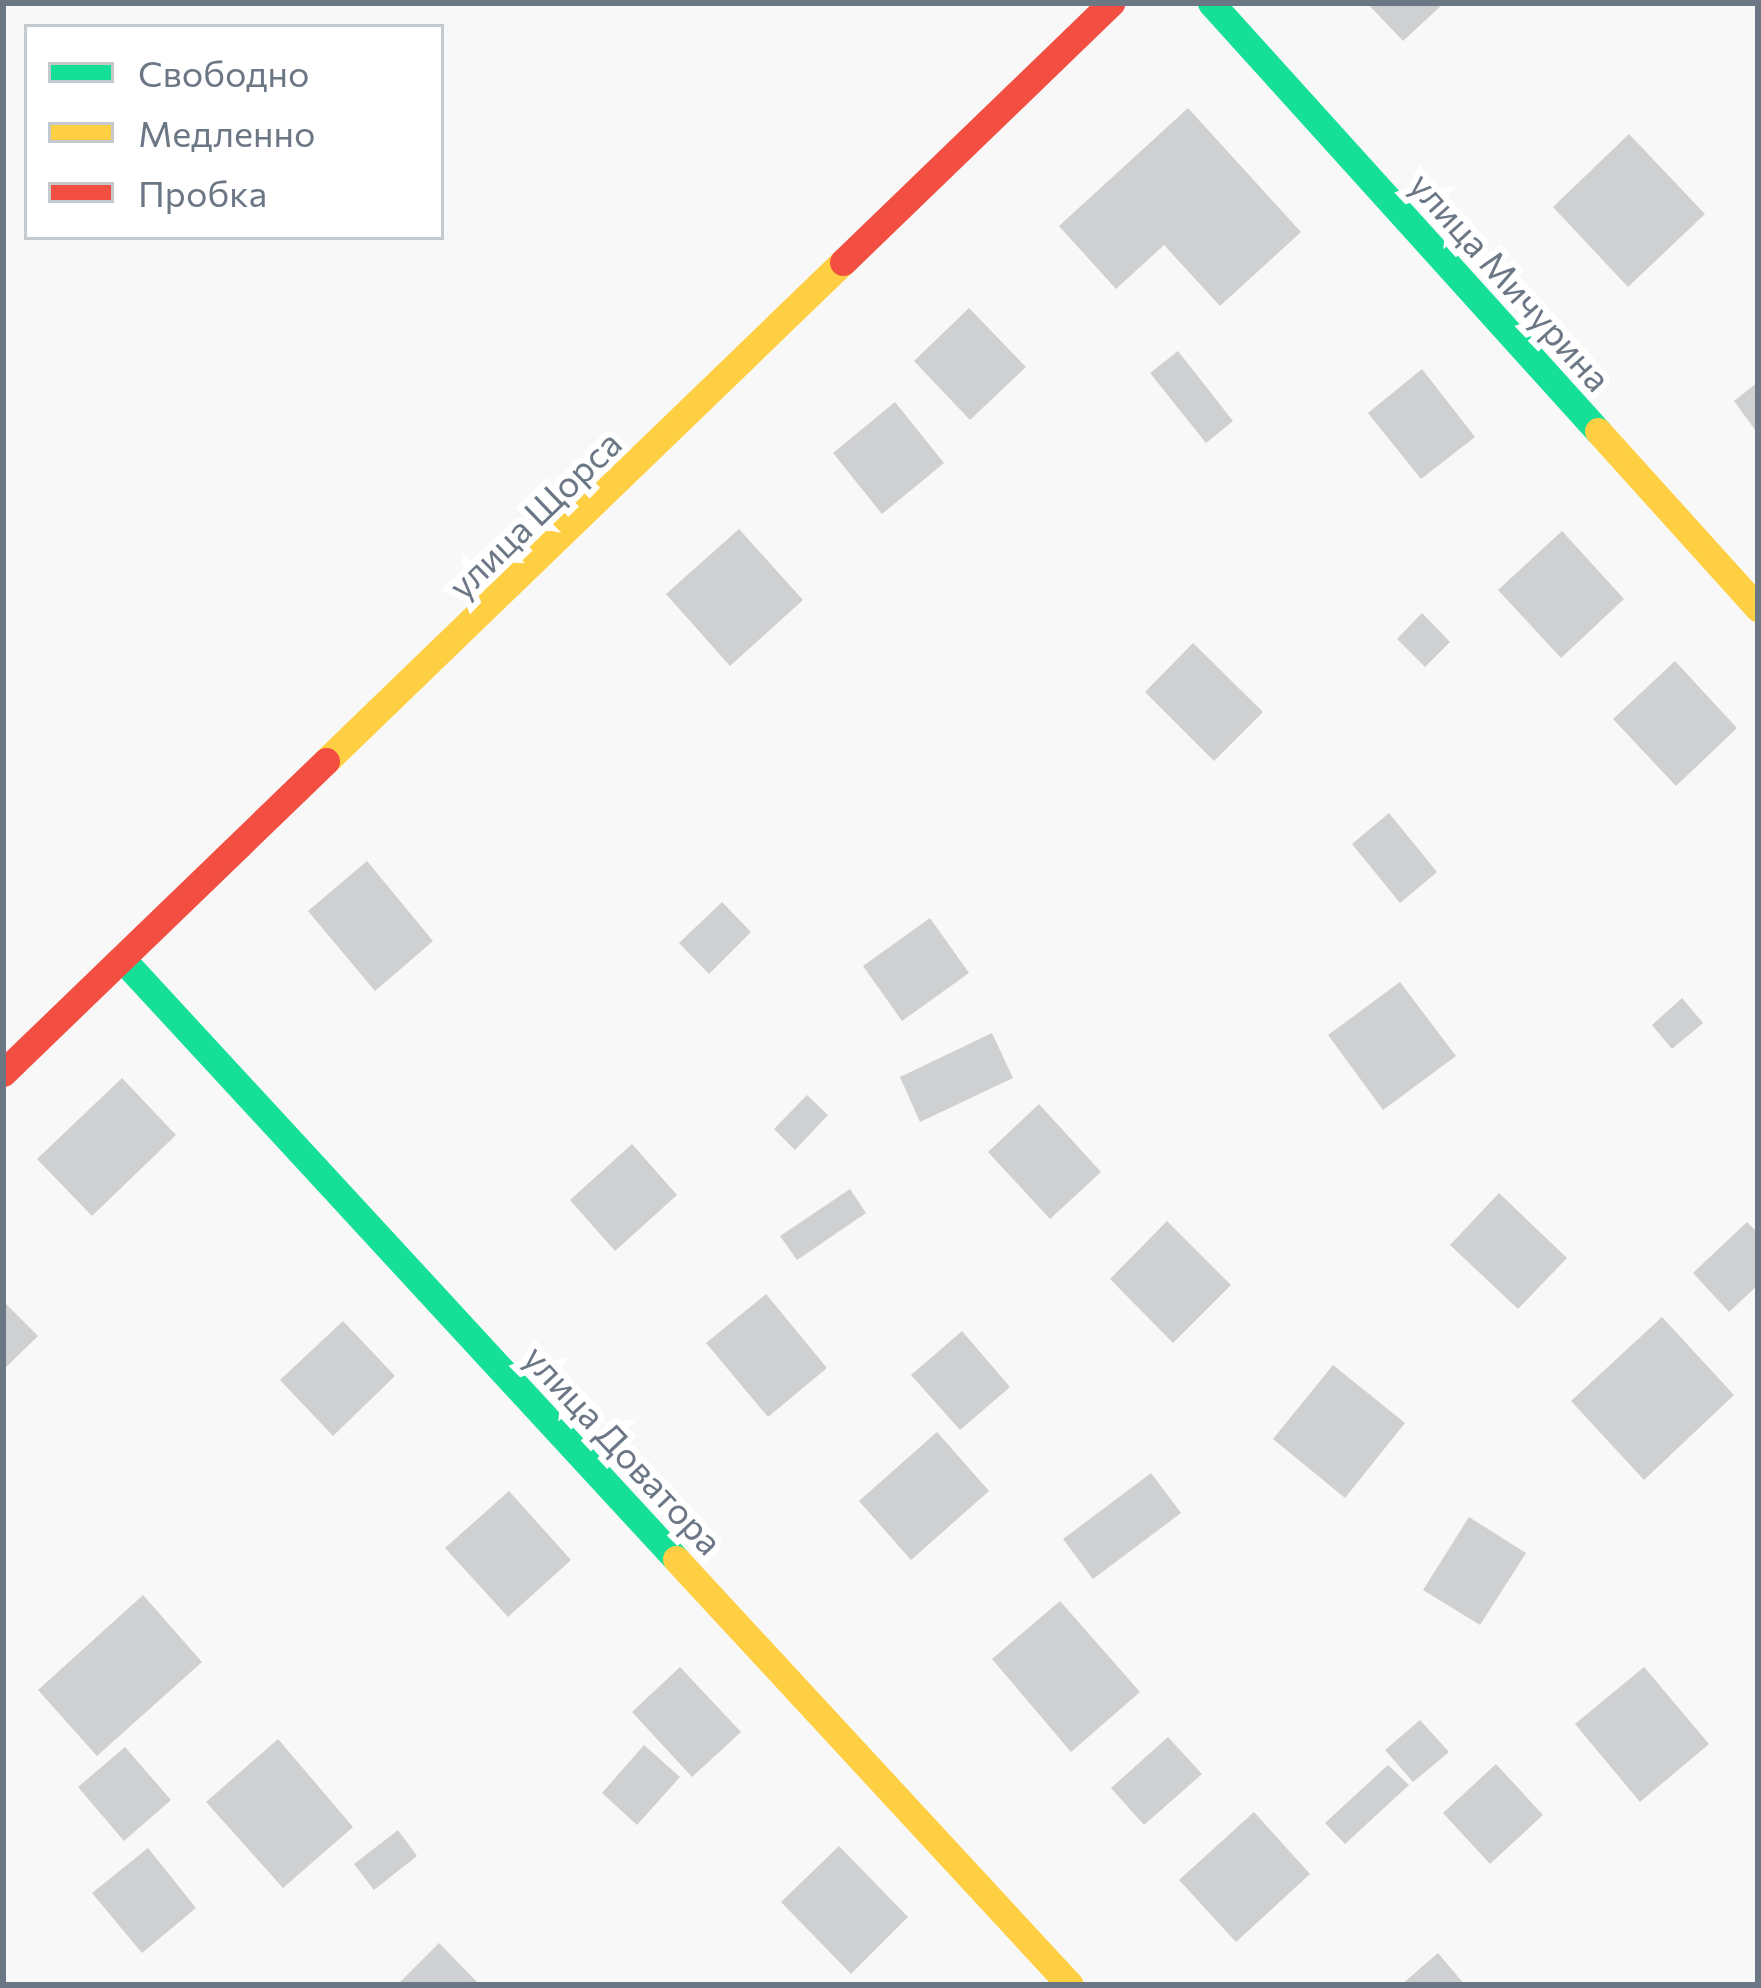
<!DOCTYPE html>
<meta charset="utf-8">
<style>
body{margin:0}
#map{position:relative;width:1761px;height:1988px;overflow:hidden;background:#f8f8f8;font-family:Commissioner,sans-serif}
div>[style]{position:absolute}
.building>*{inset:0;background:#cfd0d2}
.fast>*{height:27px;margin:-13.5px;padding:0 13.5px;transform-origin:13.5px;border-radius:13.5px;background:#16e098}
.slow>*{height:27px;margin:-13.5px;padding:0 13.5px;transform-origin:13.5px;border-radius:13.5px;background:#ffcf43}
.jam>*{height:27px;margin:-13.5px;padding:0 13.5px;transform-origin:13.5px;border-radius:13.5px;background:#f24e42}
span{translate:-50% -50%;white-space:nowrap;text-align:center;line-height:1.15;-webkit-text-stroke:12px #fff;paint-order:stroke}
.street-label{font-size:36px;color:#6c7785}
.frame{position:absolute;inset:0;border:6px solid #6c7785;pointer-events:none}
.legend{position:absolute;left:24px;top:24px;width:420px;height:216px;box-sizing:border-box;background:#fff;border:3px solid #c4c9ce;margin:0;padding:15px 21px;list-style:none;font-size:36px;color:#6c7785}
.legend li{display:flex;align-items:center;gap:24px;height:60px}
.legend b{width:60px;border:3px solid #c4c9ce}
</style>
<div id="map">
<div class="building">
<div style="clip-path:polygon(1367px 3px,1444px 3px,1403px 41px)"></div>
<div style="clip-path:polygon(1188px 108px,1301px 232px,1220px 306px,1164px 245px,1116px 289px,1059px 226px)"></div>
<div style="clip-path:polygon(1629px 134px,1705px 214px,1628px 287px,1553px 207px)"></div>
<div style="clip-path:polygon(969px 308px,1026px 367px,970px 420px,914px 361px)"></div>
<div style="clip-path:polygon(1178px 351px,1233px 421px,1206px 443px,1150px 373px)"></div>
<div style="clip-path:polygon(1422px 369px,1475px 437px,1421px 479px,1368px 413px)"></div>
<div style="clip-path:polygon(1758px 382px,1758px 434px,1734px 401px)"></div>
<div style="clip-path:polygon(895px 402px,944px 463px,882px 514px,833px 453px)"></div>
<div style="clip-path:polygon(739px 529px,803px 600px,730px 666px,666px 594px)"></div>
<div style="clip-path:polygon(1562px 531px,1624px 599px,1561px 658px,1498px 590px)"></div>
<div style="clip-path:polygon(1422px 613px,1450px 642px,1425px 667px,1397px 639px)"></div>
<div style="clip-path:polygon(1193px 643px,1263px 712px,1214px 761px,1145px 692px)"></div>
<div style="clip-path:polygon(1675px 661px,1737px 728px,1676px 786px,1613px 719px)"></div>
<div style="clip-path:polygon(1389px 813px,1437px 872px,1400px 903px,1352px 844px)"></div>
<div style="clip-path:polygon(367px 861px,433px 941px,375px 991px,308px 911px)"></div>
<div style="clip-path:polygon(722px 902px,751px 932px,709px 974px,679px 943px)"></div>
<div style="clip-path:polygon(930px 918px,969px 973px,902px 1021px,863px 966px)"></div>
<div style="clip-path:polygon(1400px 982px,1456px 1056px,1383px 1110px,1328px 1035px)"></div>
<div style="clip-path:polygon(1682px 998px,1703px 1023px,1672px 1049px,1652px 1025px)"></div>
<div style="clip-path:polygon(992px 1033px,1013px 1078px,920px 1122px,900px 1077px)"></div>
<div style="clip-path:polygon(122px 1078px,176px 1135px,92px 1216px,37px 1159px)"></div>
<div style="clip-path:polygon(807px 1095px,828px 1115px,795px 1150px,774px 1129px)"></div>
<div style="clip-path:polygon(1039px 1104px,1101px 1172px,1050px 1219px,988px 1152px)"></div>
<div style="clip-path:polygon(632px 1144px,677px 1195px,615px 1251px,570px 1200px)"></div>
<div style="clip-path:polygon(850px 1189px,866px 1213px,797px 1260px,780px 1236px)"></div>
<div style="clip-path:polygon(1499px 1193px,1567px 1258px,1518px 1309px,1450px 1245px)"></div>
<div style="clip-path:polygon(1167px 1221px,1231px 1285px,1173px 1343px,1110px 1279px)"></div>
<div style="clip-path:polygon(1747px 1222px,1758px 1233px,1758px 1285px,1729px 1312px,1693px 1273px)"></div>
<div style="clip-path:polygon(766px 1294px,827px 1368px,768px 1417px,706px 1343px)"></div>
<div style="clip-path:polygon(3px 1301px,38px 1336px,3px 1370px)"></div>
<div style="clip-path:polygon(1662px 1317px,1734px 1395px,1644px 1480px,1571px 1401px)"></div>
<div style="clip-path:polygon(343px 1321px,395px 1376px,333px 1436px,280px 1380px)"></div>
<div style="clip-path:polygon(962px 1331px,1010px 1387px,960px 1430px,911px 1375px)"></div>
<div style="clip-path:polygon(1333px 1365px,1405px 1423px,1345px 1498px,1273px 1439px)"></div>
<div style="clip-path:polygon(937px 1432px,989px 1491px,911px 1560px,859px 1501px)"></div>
<div style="clip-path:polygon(1151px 1473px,1181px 1513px,1093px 1579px,1063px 1539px)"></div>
<div style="clip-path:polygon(509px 1491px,571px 1560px,508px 1617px,445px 1548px)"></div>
<div style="clip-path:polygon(1469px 1517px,1526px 1553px,1480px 1625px,1423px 1590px)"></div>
<div style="clip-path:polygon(143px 1595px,202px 1662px,97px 1756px,38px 1690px)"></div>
<div style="clip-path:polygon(1060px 1601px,1140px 1692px,1071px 1752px,992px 1659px)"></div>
<div style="clip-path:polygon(680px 1667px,741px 1732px,692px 1777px,632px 1712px)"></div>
<div style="clip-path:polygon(1644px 1667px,1709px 1744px,1640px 1802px,1575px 1724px)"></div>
<div style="clip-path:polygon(1420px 1720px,1449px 1752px,1413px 1782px,1385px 1750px)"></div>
<div style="clip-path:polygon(1168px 1737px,1202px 1774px,1144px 1825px,1111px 1788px)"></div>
<div style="clip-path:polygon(278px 1739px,353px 1827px,283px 1888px,206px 1802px)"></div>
<div style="clip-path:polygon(644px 1745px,680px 1777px,637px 1825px,602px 1793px)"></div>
<div style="clip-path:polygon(125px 1747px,171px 1800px,124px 1841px,78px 1787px)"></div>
<div style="clip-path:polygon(1496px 1764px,1543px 1815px,1490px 1864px,1443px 1813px)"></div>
<div style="clip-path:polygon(1388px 1765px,1409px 1785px,1345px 1844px,1325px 1823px)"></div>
<div style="clip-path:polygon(1254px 1812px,1310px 1874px,1236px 1942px,1179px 1880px)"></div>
<div style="clip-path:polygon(398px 1830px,417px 1856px,374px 1890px,354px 1864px)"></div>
<div style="clip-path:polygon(839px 1846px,908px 1917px,851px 1974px,781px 1902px)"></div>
<div style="clip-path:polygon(148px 1848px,196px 1908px,142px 1953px,92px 1893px)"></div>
<div style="clip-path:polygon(439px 1943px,480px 1985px,397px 1985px)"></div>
<div style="clip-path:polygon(1438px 1953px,1465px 1985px,1401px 1985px)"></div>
</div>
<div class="fast">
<div style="left:1211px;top:3px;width:577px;rotate:47.88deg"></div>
<div style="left:125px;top:962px;width:812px;rotate:47.29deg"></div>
</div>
<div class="slow">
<div style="left:1598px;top:431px;width:239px;rotate:47.9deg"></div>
<div style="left:326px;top:761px;width:719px;rotate:-43.99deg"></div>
<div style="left:676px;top:1559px;width:580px;rotate:47.23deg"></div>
</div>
<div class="jam">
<div style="left:843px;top:262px;width:373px;rotate:-44deg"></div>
<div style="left:3px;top:1073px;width:449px;rotate:-44deg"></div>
</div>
<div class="street-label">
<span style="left:1511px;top:281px;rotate:48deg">улица Мичурина</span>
<span style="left:534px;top:514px;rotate:-44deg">улица Щорса</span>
<span style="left:624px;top:1449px;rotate:47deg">улица Доватора</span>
</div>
<div class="frame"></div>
<ul class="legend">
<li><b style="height:15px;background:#16e098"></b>Свободно</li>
<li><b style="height:15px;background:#ffcf43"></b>Медленно</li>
<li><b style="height:15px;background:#f24e42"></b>Пробка</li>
</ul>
</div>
